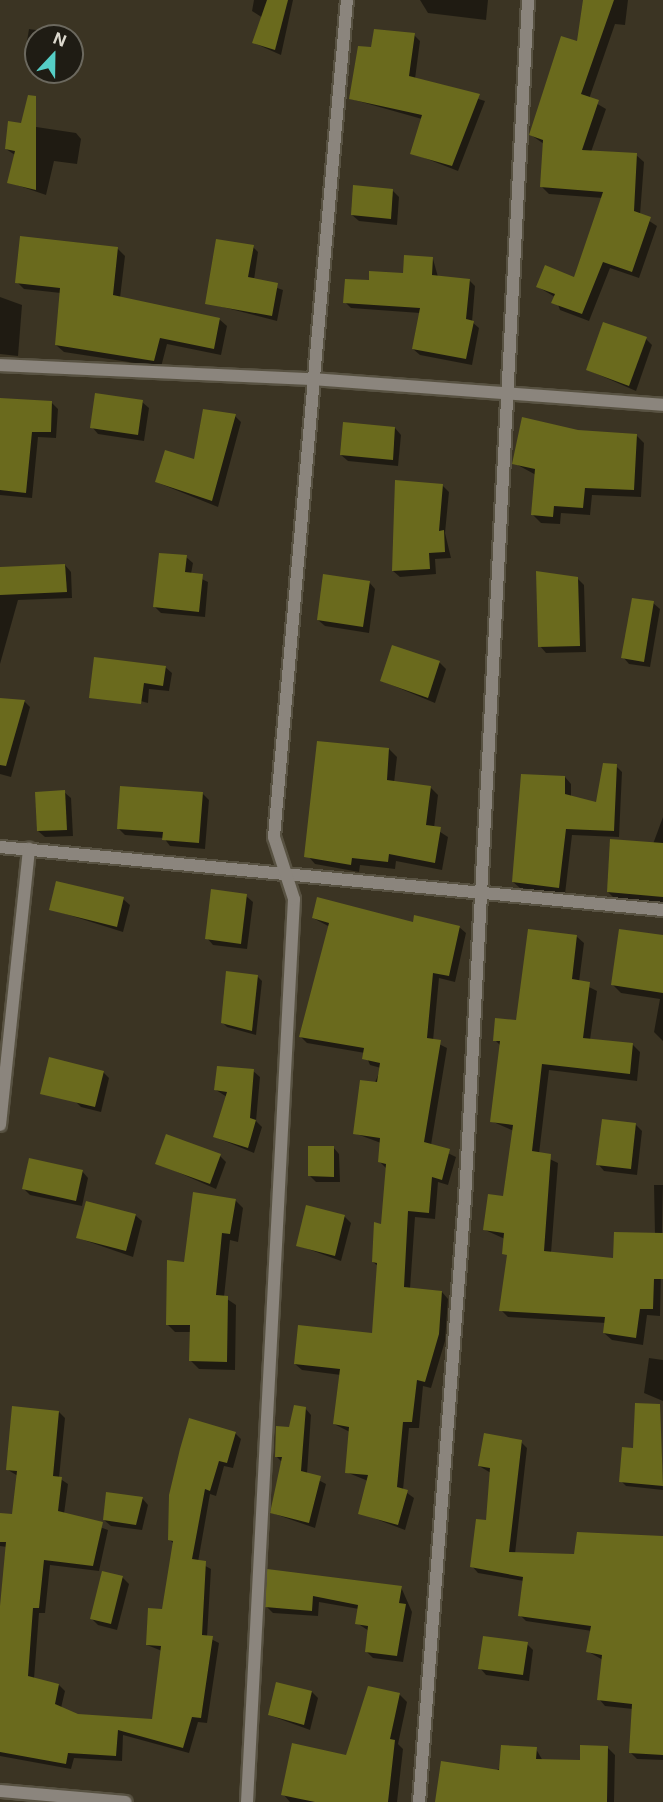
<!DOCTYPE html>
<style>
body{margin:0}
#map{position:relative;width:663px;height:1802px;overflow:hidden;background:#3b3423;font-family:Inter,sans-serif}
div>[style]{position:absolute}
.shadow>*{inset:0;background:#0007}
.building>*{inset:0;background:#6a6a1d}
.roads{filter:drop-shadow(2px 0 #585242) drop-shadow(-2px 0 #585242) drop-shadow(0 2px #585242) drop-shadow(0 -2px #585242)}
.street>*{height:12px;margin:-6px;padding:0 6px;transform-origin:6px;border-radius:6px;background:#8b857d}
span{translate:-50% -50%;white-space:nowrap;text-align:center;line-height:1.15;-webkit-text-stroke:4.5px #1f1c14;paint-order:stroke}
.north{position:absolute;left:24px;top:24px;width:60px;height:60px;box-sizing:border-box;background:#1f1c14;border:2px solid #6b685e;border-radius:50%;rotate:22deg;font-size:16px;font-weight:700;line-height:24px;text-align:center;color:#ddd9ce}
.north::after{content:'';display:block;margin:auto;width:21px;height:27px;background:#55cec6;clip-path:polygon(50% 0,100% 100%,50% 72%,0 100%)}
</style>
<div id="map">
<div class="shadow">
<div style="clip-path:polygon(254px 0,293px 0,281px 55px,254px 43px,263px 18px,252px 11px)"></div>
<div style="clip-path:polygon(420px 0,488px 0,486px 20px,428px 13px)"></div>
<div style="clip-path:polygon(584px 0,628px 0,625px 25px,615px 24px,589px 99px,606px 109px,591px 152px,636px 155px,644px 162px,640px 215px,657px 226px,639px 278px,610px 268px,589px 321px,560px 310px,555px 297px,538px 287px,575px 278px,603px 198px,549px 194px,542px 187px,544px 144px,531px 135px,578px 43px)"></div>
<div style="clip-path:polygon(29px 29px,72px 35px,78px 41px,75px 59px,72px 36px,36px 36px,32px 53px,26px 47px)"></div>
<div style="clip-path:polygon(414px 35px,420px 41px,415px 79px,485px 101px,458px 171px,412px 153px,422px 119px,351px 99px)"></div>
<div style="clip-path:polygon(10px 123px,76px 133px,81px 139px,77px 164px,54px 161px,46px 195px,8px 182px,15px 155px,6px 149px)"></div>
<div style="clip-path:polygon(393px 191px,399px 197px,397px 225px,359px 221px,352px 215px)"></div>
<div style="clip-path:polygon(253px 247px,258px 252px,254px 280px,283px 290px,277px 321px,207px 303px)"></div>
<div style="clip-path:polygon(118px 249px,125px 256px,120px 298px,219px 319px,227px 326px,221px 355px,167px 344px,161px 367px,64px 352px,56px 345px,61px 293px,24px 289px,17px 282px)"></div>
<div style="clip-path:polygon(433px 259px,438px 277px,469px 280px,475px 286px,472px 322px,479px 328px,472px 365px,420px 355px,413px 349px,420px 313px,351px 308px,345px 302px,370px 282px,404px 275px)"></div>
<div style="clip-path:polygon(0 297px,22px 305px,18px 356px,0 354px)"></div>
<div style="clip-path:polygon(646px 339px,652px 345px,636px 391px,588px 370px)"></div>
<div style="clip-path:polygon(0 400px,51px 402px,58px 409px,56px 438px,38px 437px,32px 498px,0 495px)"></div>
<div style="clip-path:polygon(142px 402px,149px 408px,144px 441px,98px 434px,92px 427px)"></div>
<div style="clip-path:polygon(235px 416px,241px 422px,218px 507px,156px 482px,195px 461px)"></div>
<div style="clip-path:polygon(395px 428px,401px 435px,398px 466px,348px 461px,341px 455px)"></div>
<div style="clip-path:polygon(578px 432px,636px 435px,644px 443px,641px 497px,592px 495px,590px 515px,561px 513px,560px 524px,541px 523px,533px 515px,536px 475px,514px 463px)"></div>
<div style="clip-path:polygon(442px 485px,449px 492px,445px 533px,451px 558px,435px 559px,436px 574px,400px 577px,393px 571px)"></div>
<div style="clip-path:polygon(186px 557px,193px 563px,191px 574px,208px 582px,205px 617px,161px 613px,155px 607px)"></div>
<div style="clip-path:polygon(65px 565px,71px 572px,72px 598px,18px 600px,0 664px,0 568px)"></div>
<div style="clip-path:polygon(578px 579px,584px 585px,586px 652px,546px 653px,540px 646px)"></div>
<div style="clip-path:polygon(369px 582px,375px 589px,369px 633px,325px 626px,318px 620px)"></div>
<div style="clip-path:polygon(653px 603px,660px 609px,650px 667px,629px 664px,623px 657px)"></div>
<div style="clip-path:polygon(439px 662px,446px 669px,435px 703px,382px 681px)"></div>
<div style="clip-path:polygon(165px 667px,172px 673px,169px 691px,149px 689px,148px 703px,99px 690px)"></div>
<div style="clip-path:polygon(0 699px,24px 701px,30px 707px,11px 777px,0 774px)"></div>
<div style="clip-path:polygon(389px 749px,397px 757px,394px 783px,430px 787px,438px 795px,434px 828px,448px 837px,442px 870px,396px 861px,395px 869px,360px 865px,359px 872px,315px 864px,308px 856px)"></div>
<div style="clip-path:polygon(616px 766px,622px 772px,619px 837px,572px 835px,565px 894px,520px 888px,513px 882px,565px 777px,571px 784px,571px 797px,598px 804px)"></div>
<div style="clip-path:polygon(64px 792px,71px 798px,73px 836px,45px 837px,38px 831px)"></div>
<div style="clip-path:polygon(202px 793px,209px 800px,205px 849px,170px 846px,164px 838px,125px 835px,119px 829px)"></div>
<div style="clip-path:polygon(663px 817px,663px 902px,615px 899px,608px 892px,653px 844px)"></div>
<div style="clip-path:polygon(246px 896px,253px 902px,247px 949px,213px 945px,207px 938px)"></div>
<div style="clip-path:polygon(123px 899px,130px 905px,123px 932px,50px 909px)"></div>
<div style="clip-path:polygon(313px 918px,459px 927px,466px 933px,455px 982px,439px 978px,433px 1041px,447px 1048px,431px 1145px,456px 1157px,448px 1185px,438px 1182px,435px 1219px,415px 1217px,410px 1289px,442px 1292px,448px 1299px,445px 1341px,431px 1388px,423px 1386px,419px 1428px,409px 1428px,403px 1490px,414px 1498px,405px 1530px,360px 1513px,368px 1481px,346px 1472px,350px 1432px,334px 1424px,341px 1375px,302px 1370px,295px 1364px,373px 1335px,379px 1267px,373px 1262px,383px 1226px,386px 1168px,380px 1162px,381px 1143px,354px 1133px,381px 1068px,370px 1065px,365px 1053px,307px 1043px,300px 1036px,330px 927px)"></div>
<div style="clip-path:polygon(576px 936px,584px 943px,579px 982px,597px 991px,590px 1040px,633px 1045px,640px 1052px,637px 1081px,549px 1070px,539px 1154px,558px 1163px,551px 1253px,615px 1260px,655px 1235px,654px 1185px,663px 1185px,660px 1316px,647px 1315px,643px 1345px,612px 1340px,604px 1333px,606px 1323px,508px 1317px,501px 1310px,508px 1258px,505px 1239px,485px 1230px,504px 1197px,514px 1131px,491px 1121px,501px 1046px,495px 1040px,517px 1021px)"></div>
<div style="clip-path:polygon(663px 937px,663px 1041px,654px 1032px,660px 999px,621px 993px,613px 985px)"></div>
<div style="clip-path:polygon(257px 976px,262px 981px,256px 1035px,227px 1027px,222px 1022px)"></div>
<div style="clip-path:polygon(253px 1071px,260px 1077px,256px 1121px,262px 1127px,254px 1153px,215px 1137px,227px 1097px,216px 1090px)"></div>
<div style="clip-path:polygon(103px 1072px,109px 1078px,101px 1112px,81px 1107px,75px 1101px)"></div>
<div style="clip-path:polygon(635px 1124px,642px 1131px,637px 1175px,604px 1171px,598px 1164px)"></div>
<div style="clip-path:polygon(333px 1147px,339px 1154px,340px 1182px,316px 1182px,310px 1176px)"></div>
<div style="clip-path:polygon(220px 1156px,226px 1162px,216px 1189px,157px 1163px)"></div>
<div style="clip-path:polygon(82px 1171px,88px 1178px,82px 1206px,30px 1195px,24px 1189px)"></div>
<div style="clip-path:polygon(235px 1200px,243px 1208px,238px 1242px,230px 1240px,224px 1297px,236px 1305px,235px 1370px,199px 1369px,191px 1361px,191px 1332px,175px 1332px,167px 1324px,185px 1264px)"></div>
<div style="clip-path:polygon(135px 1215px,142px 1221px,133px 1257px,78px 1238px)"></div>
<div style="clip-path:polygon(344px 1216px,351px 1223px,341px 1261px,297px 1245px)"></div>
<div style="clip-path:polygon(649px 1358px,663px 1360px,663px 1401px,644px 1393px)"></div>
<div style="clip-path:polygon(659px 1406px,663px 1490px,626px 1486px,621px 1481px)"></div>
<div style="clip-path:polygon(305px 1408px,311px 1415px,307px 1474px,326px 1484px,315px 1528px,272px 1513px,282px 1462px,276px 1456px)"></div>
<div style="clip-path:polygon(59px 1412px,65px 1418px,59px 1478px,68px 1484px,64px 1514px,108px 1530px,99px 1571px,50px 1565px,45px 1613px,39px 1613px,34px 1679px,59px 1685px,65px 1691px,61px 1708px,78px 1715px,153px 1720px,162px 1651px,147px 1645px,163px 1611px,174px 1544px,169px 1539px,235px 1433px,241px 1439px,233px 1468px,224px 1466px,216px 1496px,210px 1494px,198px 1562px,211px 1569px,207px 1637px,219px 1643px,207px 1723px,198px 1722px,189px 1753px,123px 1735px,122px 1761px,74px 1758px,71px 1769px,0 1756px,0 1622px,7px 1547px,0 1546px,0 1515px,13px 1516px,18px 1476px,8px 1470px)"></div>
<div style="clip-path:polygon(521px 1442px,527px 1448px,515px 1554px,576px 1556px,663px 1537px,663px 1760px,637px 1759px,631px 1753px,633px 1709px,605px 1706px,599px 1699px,603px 1660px,587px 1651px,592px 1631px,526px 1621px,520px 1615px,524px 1581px,478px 1573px,472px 1566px,487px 1522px,491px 1473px,479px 1466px)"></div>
<div style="clip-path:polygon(142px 1498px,148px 1505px,142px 1530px,111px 1526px,104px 1520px)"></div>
<div style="clip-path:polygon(269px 1571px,401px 1587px,412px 1612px,403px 1662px,373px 1658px,366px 1651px,369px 1631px,357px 1623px,359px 1609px,319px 1602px,318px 1616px,273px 1613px,267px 1607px)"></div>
<div style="clip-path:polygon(122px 1577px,129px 1584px,117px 1630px,98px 1625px,92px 1619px)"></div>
<div style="clip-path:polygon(527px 1644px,533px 1650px,529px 1681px,486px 1675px,480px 1668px)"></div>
<div style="clip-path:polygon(312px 1692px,318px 1698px,310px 1730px,269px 1715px)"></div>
<div style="clip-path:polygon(399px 1694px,407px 1702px,398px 1744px,403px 1749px,397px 1802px,290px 1802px,283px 1794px,347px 1756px)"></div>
<div style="clip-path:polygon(608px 1748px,615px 1755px,614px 1802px,437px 1802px,536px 1749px,543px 1761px,581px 1762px)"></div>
</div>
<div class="building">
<div style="clip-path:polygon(267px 0,288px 0,275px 50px,252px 43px)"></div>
<div style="clip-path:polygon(583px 0,614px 0,581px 94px,599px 100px,582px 150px,637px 153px,634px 211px,651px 217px,632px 272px,603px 262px,582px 314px,551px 303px,555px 294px,536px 287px,545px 265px,574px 277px,603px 192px,540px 187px,543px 140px,529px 135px,561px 36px,577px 41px)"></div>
<div style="clip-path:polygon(374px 29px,415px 33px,409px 76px,480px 94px,452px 166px,410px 154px,422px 115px,349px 99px,358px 46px,371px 47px)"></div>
<div style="clip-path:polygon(28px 95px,36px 96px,36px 190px,7px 183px,15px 151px,5px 149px,8px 121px,21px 123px)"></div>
<div style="clip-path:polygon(353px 185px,393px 189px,391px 219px,351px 215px)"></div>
<div style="clip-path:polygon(20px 236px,118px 247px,113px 295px,220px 318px,214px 349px,160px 338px,154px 361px,55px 345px,60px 288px,15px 283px)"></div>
<div style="clip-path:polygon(216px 239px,254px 245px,248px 277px,278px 283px,272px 316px,205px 304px)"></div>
<div style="clip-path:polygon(404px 255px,433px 257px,432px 275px,470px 279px,466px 319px,474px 321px,466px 359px,412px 349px,420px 308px,343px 303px,345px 279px,369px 280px,369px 271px,403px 273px)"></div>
<div style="clip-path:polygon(603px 322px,647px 337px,629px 386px,586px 370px)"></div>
<div style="clip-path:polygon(95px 393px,143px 400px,138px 435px,90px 428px)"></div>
<div style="clip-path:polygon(0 398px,52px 401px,51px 432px,32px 432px,26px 493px,0 490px)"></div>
<div style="clip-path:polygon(203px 409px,236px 414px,212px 501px,155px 482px,165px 450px,194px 459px)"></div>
<div style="clip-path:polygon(522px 417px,578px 430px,637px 434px,634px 490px,585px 488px,583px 508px,554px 506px,553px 517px,531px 515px,535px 469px,512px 464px)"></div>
<div style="clip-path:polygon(343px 422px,395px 427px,393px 460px,340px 455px)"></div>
<div style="clip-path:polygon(395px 480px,443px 484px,439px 531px,444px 530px,445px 552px,429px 553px,430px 569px,392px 571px)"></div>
<div style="clip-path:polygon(159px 553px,187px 555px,185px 572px,203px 574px,199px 612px,153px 607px)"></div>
<div style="clip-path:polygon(65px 564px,67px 592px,0 595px,0 567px)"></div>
<div style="clip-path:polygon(536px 571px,578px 577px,580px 646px,538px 647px)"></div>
<div style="clip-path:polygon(323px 574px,370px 581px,363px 627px,317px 620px)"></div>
<div style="clip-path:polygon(632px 598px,654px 601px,644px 662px,621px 658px)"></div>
<div style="clip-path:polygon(392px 645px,440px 661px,428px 698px,380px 681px)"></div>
<div style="clip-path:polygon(94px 657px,166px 666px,163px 686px,144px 683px,141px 704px,89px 698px)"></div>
<div style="clip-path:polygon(0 698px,25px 700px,6px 766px,0 765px)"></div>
<div style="clip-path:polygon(317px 741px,389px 748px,387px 780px,431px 786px,426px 825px,441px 827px,435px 863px,389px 854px,388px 862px,352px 858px,351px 865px,304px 857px)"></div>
<div style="clip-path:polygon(603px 763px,617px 764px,614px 831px,566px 829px,559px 888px,512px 882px,521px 774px,565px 776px,565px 794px,596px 802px)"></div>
<div style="clip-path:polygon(120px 786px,203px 792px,199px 843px,162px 840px,163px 832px,117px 829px)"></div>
<div style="clip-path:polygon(65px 790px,67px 830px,37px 831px,35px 792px)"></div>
<div style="clip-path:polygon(610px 839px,663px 843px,663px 897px,607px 892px)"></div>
<div style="clip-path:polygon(56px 881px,124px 897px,117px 927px,49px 910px)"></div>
<div style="clip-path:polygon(211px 889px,247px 894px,241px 944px,205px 939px)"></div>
<div style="clip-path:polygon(317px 897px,413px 922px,414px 915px,460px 926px,449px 976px,433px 973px,427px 1038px,441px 1040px,424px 1142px,450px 1149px,442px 1180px,432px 1177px,429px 1213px,408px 1211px,404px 1287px,442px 1291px,439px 1334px,425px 1382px,417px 1380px,412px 1422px,403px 1422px,397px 1487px,408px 1490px,398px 1525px,358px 1514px,368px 1475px,345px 1473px,349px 1427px,333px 1424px,340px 1369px,294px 1364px,298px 1325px,372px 1333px,377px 1263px,372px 1262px,374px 1222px,381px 1224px,386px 1164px,378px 1162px,380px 1138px,353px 1134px,360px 1080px,377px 1082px,380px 1063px,362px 1059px,364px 1048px,299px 1037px,329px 923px,312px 918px)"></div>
<div style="clip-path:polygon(528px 929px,577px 935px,572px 979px,590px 982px,583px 1038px,633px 1043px,630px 1074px,542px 1064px,532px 1151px,551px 1154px,544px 1251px,613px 1258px,614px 1232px,663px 1233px,663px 1279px,654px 1279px,653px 1309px,640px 1309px,636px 1338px,603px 1333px,605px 1317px,499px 1311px,507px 1255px,502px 1254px,504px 1233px,483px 1230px,488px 1194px,503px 1196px,513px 1125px,490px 1122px,500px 1041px,493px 1041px,495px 1018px,516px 1020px)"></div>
<div style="clip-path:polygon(619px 929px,663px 935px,663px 993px,611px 985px)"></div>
<div style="clip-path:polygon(226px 971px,258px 975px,252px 1031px,221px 1023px)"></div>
<div style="clip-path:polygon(49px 1057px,104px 1071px,95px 1107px,40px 1094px)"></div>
<div style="clip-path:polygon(217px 1066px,254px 1069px,250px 1118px,256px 1120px,248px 1148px,213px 1137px,227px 1092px,214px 1090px)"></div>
<div style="clip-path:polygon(602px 1119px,636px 1123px,631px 1169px,596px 1165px)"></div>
<div style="clip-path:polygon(166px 1134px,221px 1154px,210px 1184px,155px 1164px)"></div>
<div style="clip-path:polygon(308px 1146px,334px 1146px,334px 1177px,308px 1176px)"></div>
<div style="clip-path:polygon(29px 1158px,83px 1170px,76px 1201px,22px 1189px)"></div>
<div style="clip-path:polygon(193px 1192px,236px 1199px,230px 1234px,222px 1233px,216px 1295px,228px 1296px,227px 1362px,189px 1361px,190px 1325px,166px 1325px,167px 1260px,184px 1262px)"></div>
<div style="clip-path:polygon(86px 1201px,136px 1214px,126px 1251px,76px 1238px)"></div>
<div style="clip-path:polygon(306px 1205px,345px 1215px,335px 1256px,296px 1246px)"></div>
<div style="clip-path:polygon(635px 1403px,660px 1404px,663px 1486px,619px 1482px,622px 1447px,633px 1448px)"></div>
<div style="clip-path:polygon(294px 1405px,306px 1407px,301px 1471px,321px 1476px,309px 1523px,270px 1513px,282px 1457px,275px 1457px,276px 1426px,289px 1427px)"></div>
<div style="clip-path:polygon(12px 1406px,59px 1411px,53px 1476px,62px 1477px,58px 1511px,103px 1522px,93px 1566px,44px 1560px,39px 1608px,33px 1608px,28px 1676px,59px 1684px,55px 1704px,78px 1714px,152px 1719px,161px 1646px,146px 1645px,148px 1608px,162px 1609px,173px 1541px,168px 1540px,169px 1495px,180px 1449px,189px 1418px,236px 1432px,227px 1463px,219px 1461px,210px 1491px,205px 1489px,192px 1559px,206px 1561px,202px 1635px,213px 1636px,201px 1718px,192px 1717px,183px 1748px,118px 1730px,116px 1756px,68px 1753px,66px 1764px,0 1752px,0 1606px,6px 1542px,0 1542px,0 1513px,12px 1514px,17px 1471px,6px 1470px)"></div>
<div style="clip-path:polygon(484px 1433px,522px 1440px,509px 1552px,574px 1554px,577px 1532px,663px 1536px,663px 1755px,629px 1753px,632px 1704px,597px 1700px,602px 1655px,586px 1652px,591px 1626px,518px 1616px,523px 1577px,470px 1567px,476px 1519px,486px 1520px,490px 1468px,478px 1466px)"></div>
<div style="clip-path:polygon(106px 1492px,143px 1497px,136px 1525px,103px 1520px)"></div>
<div style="clip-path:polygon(267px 1569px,402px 1586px,399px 1603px,406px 1604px,397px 1656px,365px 1652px,368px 1626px,355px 1624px,358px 1605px,313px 1596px,312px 1611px,265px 1607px)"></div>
<div style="clip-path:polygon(102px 1571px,123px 1576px,111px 1624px,90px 1619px)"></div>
<div style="clip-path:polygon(483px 1636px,528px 1642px,523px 1675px,478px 1669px)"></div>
<div style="clip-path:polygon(276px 1682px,312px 1691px,304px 1725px,268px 1715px)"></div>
<div style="clip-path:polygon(368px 1686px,400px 1693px,390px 1739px,395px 1740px,388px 1802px,315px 1802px,281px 1795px,292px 1743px,346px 1755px)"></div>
<div style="clip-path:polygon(501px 1745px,537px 1747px,536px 1759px,580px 1760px,580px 1745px,608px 1746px,607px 1802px,435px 1802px,441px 1761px,499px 1770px)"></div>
</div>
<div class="roads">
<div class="street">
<div style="left:0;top:365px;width:311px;rotate:2.6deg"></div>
<div style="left:311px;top:379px;width:353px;rotate:4.2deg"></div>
<div style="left:0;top:847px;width:666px;rotate:5.43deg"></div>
<div style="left:0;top:1125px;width:278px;rotate:-84deg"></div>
<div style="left:0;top:1791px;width:126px;rotate:5deg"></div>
<div style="left:247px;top:1802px;width:904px;rotate:-87.02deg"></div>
<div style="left:294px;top:899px;width:65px;rotate:-107.9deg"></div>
<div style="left:274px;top:837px;width:840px;rotate:-85.02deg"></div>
<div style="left:419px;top:1802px;width:605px;rotate:-85.64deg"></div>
<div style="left:465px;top:1199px;width:1201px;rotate:-86.99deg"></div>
</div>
</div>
<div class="north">N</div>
</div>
